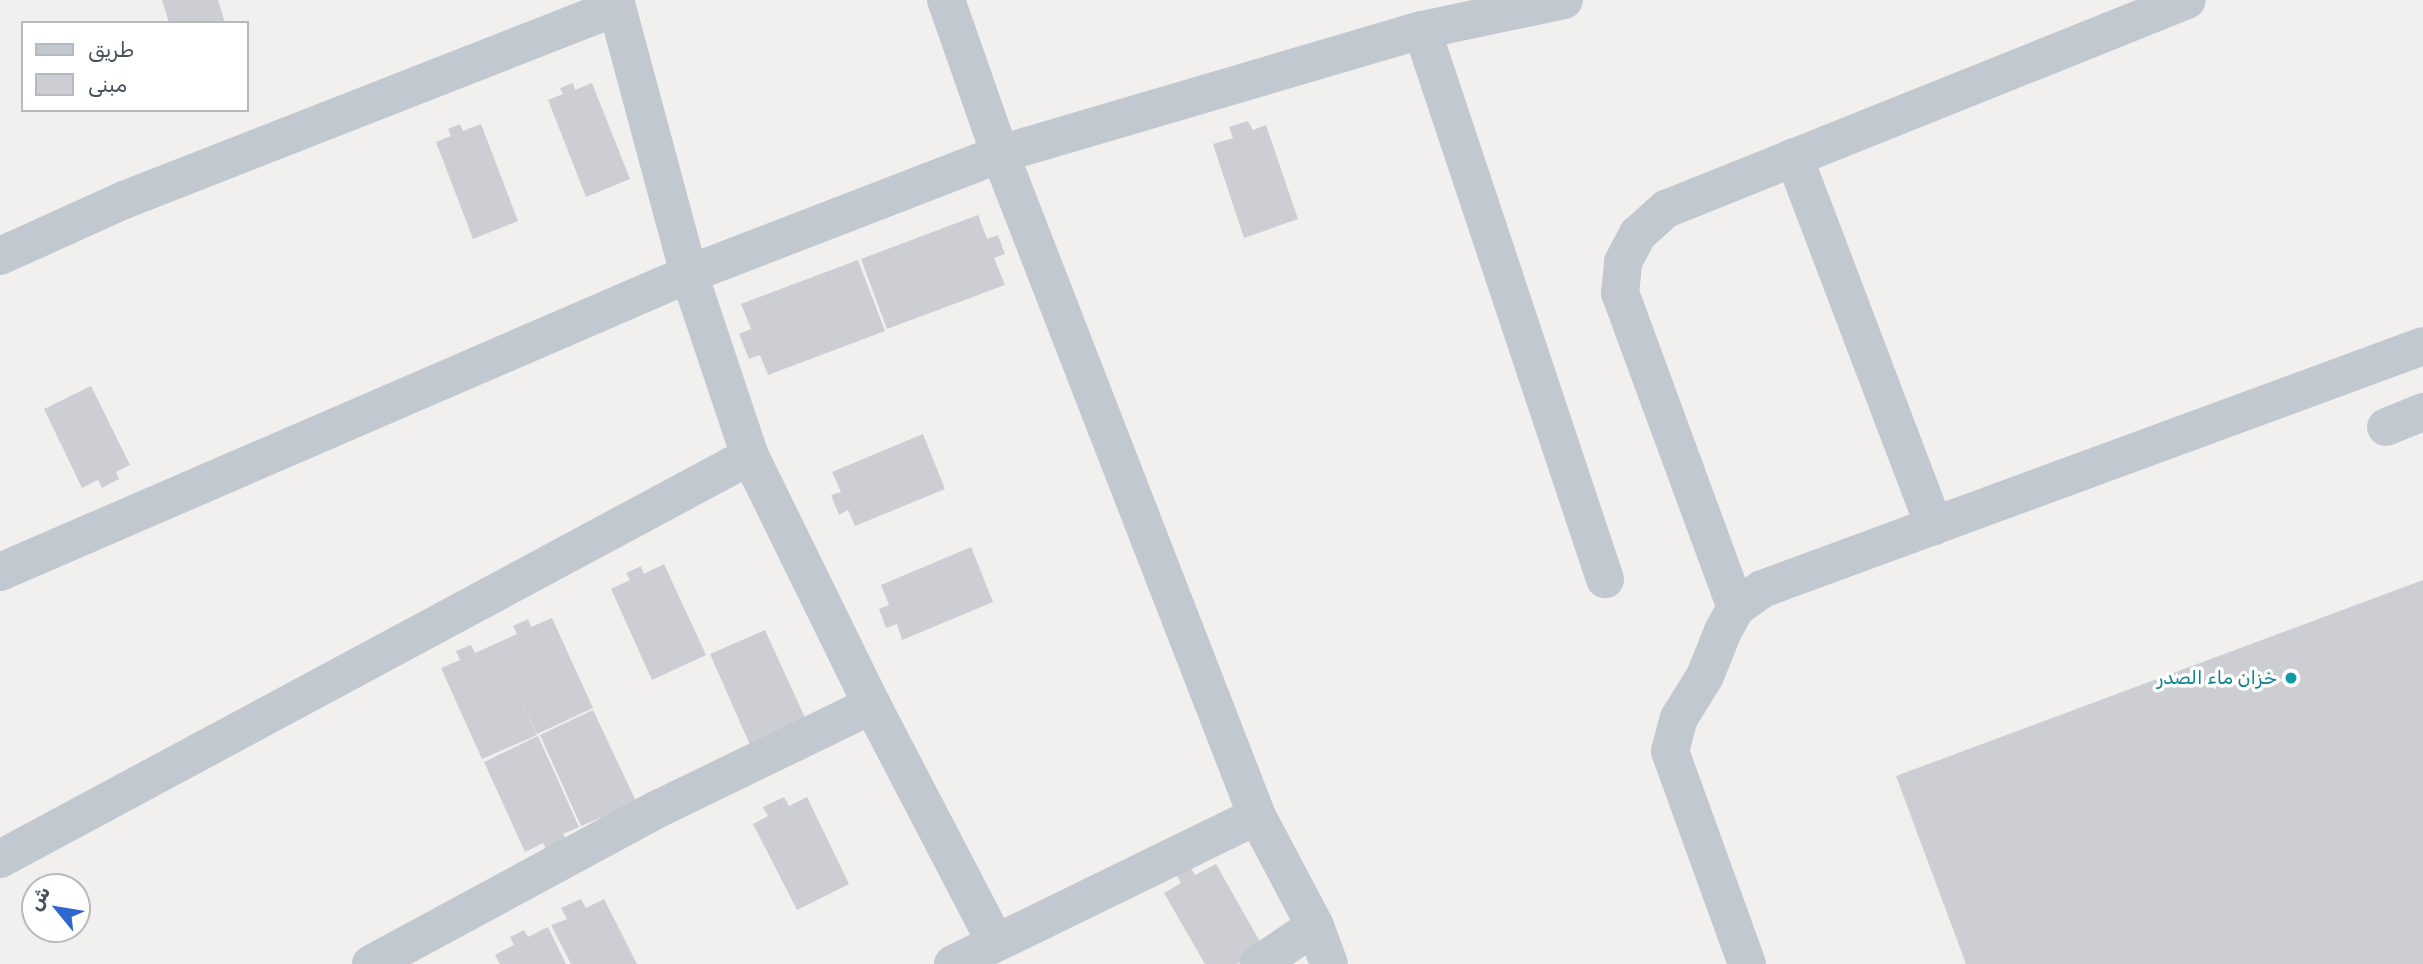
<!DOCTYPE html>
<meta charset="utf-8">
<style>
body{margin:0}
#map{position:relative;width:2423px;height:964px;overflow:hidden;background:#f1f0ef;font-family:Rubik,"Noto Naskh Arabic",sans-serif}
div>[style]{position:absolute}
.building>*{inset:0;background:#cdced3}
.minor>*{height:38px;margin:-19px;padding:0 19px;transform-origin:19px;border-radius:19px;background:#c1c8cf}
.dots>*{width:19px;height:19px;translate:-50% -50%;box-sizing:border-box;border:4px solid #fff;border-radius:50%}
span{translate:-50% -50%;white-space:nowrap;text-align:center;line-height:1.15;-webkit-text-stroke:7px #fff;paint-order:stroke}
.culture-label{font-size:19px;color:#0d838f}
.right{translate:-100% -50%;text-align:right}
.legend{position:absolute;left:21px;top:21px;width:228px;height:91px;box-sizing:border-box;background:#fff;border:2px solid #b6b9bd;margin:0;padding:9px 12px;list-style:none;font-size:21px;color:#49515b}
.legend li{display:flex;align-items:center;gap:14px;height:35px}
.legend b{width:35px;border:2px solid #b6b9bd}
.north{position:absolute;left:21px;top:873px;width:70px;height:70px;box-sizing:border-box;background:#fff;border:2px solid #b6b9bd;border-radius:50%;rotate:300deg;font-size:19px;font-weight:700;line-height:28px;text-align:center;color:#49515b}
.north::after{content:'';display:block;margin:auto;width:24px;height:32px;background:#2e67cd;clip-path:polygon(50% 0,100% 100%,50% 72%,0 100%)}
</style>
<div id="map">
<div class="building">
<div style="clip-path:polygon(162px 0,218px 0,225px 23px,169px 23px)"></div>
<div style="clip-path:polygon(573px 83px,575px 90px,592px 83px,630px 179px,586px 197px,548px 100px,563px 94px,560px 88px)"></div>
<div style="clip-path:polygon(1248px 121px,1253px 130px,1266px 125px,1298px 219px,1244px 238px,1213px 144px,1233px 138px,1229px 127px)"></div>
<div style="clip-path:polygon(460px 124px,463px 131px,481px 124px,518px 221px,473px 239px,436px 142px,451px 136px,448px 129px)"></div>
<div style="clip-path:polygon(978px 215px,987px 239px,998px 235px,1005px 254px,994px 258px,1005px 285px,887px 329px,861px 259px)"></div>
<div style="clip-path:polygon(858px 260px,885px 331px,768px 375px,760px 355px,749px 359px,739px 334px,751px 329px,741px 304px)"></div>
<div style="clip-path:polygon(91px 386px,130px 465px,116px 472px,119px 479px,102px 488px,98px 480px,82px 488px,44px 409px)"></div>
<div style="clip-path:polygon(923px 434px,945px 489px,855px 526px,848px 510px,839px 515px,831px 495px,841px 492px,832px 472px)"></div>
<div style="clip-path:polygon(971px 547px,993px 602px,902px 640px,897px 624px,886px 628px,879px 609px,889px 605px,881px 585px)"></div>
<div style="clip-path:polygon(664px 564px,706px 655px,652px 680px,611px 589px,630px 580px,626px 573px,641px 566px,644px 574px)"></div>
<div style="clip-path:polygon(2423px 580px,2423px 964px,1966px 964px,1896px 776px)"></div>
<div style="clip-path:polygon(552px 618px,593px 708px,537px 734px,513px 683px,537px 735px,482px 759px,441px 668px,460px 660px,456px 651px,471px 645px,475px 653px,517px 634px,513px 626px,528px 619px,531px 627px)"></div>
<div style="clip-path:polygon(765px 630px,806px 720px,750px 745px,710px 654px)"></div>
<div style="clip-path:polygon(593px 710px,636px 801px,604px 827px,600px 818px,581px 826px,540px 735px)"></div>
<div style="clip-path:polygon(538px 736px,579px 827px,563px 834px,568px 843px,548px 852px,543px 843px,525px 852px,484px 762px)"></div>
<div style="clip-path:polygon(784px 797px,789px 806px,807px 797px,849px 884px,797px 910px,753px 824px,768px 816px,763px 807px)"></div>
<div style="clip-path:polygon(1216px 864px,1264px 949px,1237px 964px,1205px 964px,1164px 893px,1181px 883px,1177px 876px,1191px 868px,1195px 875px)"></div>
<div style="clip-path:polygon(581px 899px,586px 908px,604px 899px,637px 964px,571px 964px,551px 925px,567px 919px,561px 908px)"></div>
<div style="clip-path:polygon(548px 927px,566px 964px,500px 964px,495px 955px,514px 945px,510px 937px,524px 930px,528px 937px)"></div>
</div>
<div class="minor">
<div style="left:615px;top:0;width:284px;rotate:74.9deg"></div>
<div style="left:689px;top:274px;width:192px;rotate:71.5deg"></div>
<div style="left:750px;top:456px;width:277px;rotate:63.9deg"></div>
<div style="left:872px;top:705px;width:268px;rotate:62.5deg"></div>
<div style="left:946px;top:0;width:163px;rotate:70.7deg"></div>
<div style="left:1000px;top:154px;width:710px;rotate:68.78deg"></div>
<div style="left:1257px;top:816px;width:124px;rotate:62.2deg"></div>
<div style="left:1315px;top:926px;width:68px;rotate:145.8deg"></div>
<div style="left:1422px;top:30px;width:579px;rotate:71.57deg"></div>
<div style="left:1794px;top:157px;width:395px;rotate:69.2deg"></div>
<div style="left:0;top:256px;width:136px;rotate:-24.3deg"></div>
<div style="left:124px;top:200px;width:529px;rotate:-21.38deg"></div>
<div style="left:2386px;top:427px;width:40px;rotate:-22deg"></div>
<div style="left:0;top:572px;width:751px;rotate:-23.39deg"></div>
<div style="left:689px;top:274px;width:333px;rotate:-21.1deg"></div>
<div style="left:1000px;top:154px;width:440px;rotate:-16.4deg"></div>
<div style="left:1422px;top:30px;width:145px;rotate:-11.9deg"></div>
<div style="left:1736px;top:608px;width:336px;rotate:-110.2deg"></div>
<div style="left:1620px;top:293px;width:31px;rotate:-84deg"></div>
<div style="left:1623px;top:262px;width:32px;rotate:-62deg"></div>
<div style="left:1638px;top:234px;width:38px;rotate:-42deg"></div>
<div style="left:1666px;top:209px;width:561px;rotate:-21.86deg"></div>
<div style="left:0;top:859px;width:851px;rotate:-28.25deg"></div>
<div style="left:1315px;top:926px;width:40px;rotate:69.8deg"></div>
<div style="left:371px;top:964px;width:328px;rotate:-28.4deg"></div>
<div style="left:660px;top:808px;width:236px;rotate:-25.9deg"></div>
<div style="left:953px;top:964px;width:338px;rotate:-26deg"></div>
<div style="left:1747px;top:964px;width:226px;rotate:-109.9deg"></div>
<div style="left:1670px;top:751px;width:34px;rotate:-75deg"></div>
<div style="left:1679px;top:718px;width:49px;rotate:-58.2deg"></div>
<div style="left:1705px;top:676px;width:48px;rotate:-68.2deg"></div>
<div style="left:1723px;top:631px;width:26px;rotate:-61deg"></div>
<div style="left:1736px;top:608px;width:32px;rotate:-36deg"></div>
<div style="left:1762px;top:589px;width:704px;rotate:-20.18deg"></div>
</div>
<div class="dots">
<div style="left:2291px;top:678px;background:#0f9aa8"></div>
</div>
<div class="culture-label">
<span class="right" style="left:2277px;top:678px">خزان ماء الصدر</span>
</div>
<ul class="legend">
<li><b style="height:9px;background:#c1c8cf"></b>طريق</li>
<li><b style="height:19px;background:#cdced3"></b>مبنى</li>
</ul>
<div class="north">ش</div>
</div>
